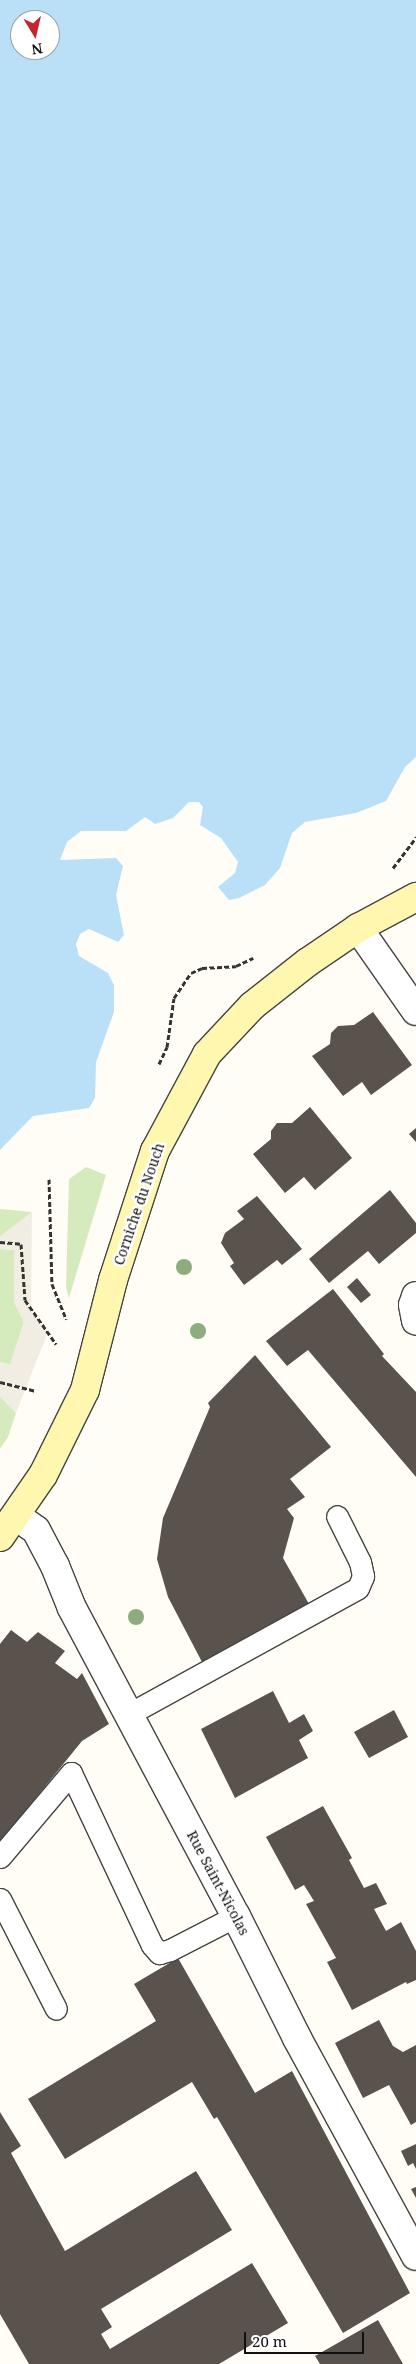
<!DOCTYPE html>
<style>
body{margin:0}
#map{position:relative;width:416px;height:2364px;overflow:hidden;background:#fffdf5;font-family:"Noto Serif",serif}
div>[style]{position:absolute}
.green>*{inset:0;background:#d5ebbd}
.plaza>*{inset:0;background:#f1ede2}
.water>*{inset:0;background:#b9e0f7}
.building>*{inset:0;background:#5a524d}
.path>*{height:3px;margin-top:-1.5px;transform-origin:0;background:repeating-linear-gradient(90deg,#333 0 5px,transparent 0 7.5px)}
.roads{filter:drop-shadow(1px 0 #444) drop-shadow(-1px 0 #444) drop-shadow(0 1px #444) drop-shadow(0 -1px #444)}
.lane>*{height:21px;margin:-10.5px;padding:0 10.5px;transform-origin:10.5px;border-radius:10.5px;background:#fff}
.street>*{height:28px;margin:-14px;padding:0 14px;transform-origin:14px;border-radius:14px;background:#fff}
.secondary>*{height:28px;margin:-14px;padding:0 14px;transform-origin:14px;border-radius:14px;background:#fff6b0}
.trees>*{width:16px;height:16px;margin:-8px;border-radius:50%;background:#8dad7f}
span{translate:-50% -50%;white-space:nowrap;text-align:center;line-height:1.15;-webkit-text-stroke:5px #fff;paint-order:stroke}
.street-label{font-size:14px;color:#111}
.north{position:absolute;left:10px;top:10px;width:50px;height:50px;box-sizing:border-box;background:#fff;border:1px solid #a0a0a0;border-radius:50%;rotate:171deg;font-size:14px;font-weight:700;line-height:20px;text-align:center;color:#111}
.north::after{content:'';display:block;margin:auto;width:18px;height:22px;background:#c4262e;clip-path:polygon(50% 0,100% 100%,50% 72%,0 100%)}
.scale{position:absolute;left:244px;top:2332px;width:120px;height:22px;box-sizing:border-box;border:2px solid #111;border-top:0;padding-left:6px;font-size:15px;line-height:18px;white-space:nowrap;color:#111;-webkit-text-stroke:4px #fff;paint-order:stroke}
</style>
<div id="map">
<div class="green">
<div style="clip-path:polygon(86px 1167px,106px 1175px,69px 1298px,66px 1287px,69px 1179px)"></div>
<div style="clip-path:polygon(0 1209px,32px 1212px,4px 1236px,0 1236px)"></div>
<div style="clip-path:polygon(0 1249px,14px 1250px,14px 1302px,24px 1322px,10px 1365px,0 1362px)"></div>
<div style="clip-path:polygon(0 1396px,16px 1413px,8px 1437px,0 1449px)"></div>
</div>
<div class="plaza">
<div style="clip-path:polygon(32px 1212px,31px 1306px,48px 1332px,16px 1413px,0 1396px,0 1362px,10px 1365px,24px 1322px,14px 1302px,14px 1250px,0 1249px,0 1236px)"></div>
</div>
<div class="water">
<div style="clip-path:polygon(evenodd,0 0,416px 0,416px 757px,405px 767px,386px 801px,356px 813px,305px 822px,292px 833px,280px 868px,265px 885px,239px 898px,229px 900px,218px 887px,235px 873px,238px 862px,221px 838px,200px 825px,203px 807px,199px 802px,189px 802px,173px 818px,155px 824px,145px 817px,126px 831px,81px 831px,67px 842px,60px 860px,116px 858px,123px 866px,116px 895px,124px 935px,118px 942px,89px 929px,80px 934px,76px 944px,79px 956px,108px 973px,114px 985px,114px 1012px,96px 1062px,95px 1098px,89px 1108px,33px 1116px,0 1150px,0 0,20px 20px,50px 20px,50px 50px,20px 50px,20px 20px)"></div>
</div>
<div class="building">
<div style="clip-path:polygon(373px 1012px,412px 1065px,371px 1095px,362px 1082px,343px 1096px,312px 1056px,330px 1044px,331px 1033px,338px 1026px,354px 1025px)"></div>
<div style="clip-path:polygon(310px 1107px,352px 1158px,315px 1190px,304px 1177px,285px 1193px,253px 1154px,271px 1139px,271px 1131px,277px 1123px,292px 1123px)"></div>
<div style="clip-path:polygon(416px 1128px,416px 1142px,409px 1134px)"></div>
<div style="clip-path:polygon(390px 1190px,416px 1223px,416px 1233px,379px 1264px,368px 1251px,329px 1283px,309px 1259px)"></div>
<div style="clip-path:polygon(257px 1196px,302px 1249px,282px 1265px,277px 1260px,244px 1285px,230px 1266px,234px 1263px,221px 1243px,225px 1233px,244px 1219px,237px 1211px)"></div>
<div style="clip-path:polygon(357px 1278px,371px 1295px,361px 1303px,347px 1287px)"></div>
<div style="clip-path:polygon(333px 1289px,384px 1354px,382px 1356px,416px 1392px,416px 1477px,308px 1350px,287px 1366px,266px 1341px)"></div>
<div style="clip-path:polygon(255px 1355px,331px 1447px,290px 1479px,305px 1497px,287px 1509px,294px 1518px,283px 1558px,309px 1604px,202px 1662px,168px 1597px,157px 1559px,163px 1518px,210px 1407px,208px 1403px)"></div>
<div style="clip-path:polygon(11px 1630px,27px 1642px,38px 1632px,65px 1651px,55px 1663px,77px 1679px,82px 1673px,109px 1724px,82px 1741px,0 1842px,0 1644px)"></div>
<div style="clip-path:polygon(273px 1691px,289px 1723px,304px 1714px,313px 1731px,299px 1740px,308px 1758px,235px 1798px,201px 1729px)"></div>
<div style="clip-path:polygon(394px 1710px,408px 1737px,369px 1758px,354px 1732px)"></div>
<div style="clip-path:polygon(323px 1806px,352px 1858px,349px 1860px,364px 1888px,376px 1883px,387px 1904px,374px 1909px,386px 1931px,401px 1922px,416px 1951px,416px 1980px,407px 1984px,406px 1982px,352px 2010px,327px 1962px,336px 1958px,306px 1904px,314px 1901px,304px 1885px,295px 1890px,266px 1837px)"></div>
<div style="clip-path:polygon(178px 1958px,255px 2093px,292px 2071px,410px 2293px,343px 2333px,217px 2117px,214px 2119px,192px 2082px,65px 2159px,28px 2099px,156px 2021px,134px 1984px)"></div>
<div style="clip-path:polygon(379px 2020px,393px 2046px,403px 2052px,416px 2045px,416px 2122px,411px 2125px,389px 2085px,363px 2098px,335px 2043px)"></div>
<div style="clip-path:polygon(0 2112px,21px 2146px,11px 2153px,65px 2251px,196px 2171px,232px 2230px,101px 2309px,112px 2327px,101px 2334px,110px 2349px,252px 2263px,288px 2323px,219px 2364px,29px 2364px,0 2314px)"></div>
<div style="clip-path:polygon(416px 2144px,416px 2169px,413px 2163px,408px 2166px,401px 2151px)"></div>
<div style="clip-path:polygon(416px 2187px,416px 2198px,411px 2189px)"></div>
<div style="clip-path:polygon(378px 2320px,403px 2364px,320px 2364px,315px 2356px)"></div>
</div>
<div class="path">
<div style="left:393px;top:868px;width:39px;rotate:-53deg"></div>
<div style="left:159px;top:1064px;width:19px;rotate:-65deg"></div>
<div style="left:167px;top:1047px;width:49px;rotate:-81.9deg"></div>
<div style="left:174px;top:998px;width:30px;rotate:-56deg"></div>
<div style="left:191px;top:973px;width:12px;rotate:-24deg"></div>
<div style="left:202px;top:968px;width:34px;rotate:-3deg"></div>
<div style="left:236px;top:966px;width:19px;rotate:-25deg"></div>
<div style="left:49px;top:1179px;width:105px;rotate:88.4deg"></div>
<div style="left:52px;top:1284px;width:38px;rotate:68deg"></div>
<div style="left:0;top:1242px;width:21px;rotate:5deg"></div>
<div style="left:21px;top:1244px;width:56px;rotate:85.9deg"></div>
<div style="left:25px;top:1300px;width:54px;rotate:54.8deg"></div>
<div style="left:0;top:1382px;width:37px;rotate:14deg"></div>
</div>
<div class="roads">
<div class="lane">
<div style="left:129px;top:1714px;width:261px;rotate:-28.8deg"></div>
<div style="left:358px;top:1588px;width:13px;rotate:-67deg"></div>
<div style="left:363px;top:1576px;width:14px;rotate:-102deg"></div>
<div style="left:360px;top:1562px;width:51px;rotate:-116.6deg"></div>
<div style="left:0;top:1857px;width:110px;rotate:-49.8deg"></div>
<div style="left:71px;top:1773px;width:190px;rotate:64.8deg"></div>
<div style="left:152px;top:1945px;width:11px;rotate:49deg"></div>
<div style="left:159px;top:1953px;width:11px;rotate:-15deg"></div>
<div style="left:170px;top:1950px;width:74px;rotate:-27.3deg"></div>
<div style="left:0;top:1899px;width:123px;rotate:63deg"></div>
</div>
<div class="street">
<div style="left:358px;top:928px;width:101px;rotate:55.1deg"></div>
<div style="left:416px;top:1296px;width:9px;rotate:108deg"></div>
<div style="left:413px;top:1305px;width:16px;rotate:79deg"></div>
<div style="left:16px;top:1516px;width:24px;rotate:35deg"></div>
<div style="left:36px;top:1530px;width:41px;rotate:62.2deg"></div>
<div style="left:55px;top:1566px;width:45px;rotate:68deg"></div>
<div style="left:72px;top:1608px;width:349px;rotate:62deg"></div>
<div style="left:236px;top:1916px;width:136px;rotate:63.4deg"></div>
<div style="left:297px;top:2038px;width:248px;rotate:61.4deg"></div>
</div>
<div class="secondary">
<div style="left:0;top:1537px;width:75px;rotate:-55.3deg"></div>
<div style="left:43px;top:1475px;width:95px;rotate:-63.7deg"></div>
<div style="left:85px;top:1390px;width:114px;rotate:-75.7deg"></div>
<div style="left:113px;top:1280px;width:136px;rotate:-72deg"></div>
<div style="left:155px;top:1151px;width:110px;rotate:-61.8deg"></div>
<div style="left:207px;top:1054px;width:66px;rotate:-46.8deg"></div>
<div style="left:252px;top:1006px;width:71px;rotate:-38.2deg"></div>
<div style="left:308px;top:962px;width:60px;rotate:-34.2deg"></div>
<div style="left:358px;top:928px;width:66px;rotate:-28.1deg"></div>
</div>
</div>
<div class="trees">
<div style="left:184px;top:1267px"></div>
<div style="left:198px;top:1331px"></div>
<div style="left:136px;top:1617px"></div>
</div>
<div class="street-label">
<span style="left:139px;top:1204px;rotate:-71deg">Corniche du Nouch</span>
<span style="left:218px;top:1883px;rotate:62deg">Rue Saint-Nicolas</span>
</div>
<div class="north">N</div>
<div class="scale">20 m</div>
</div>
